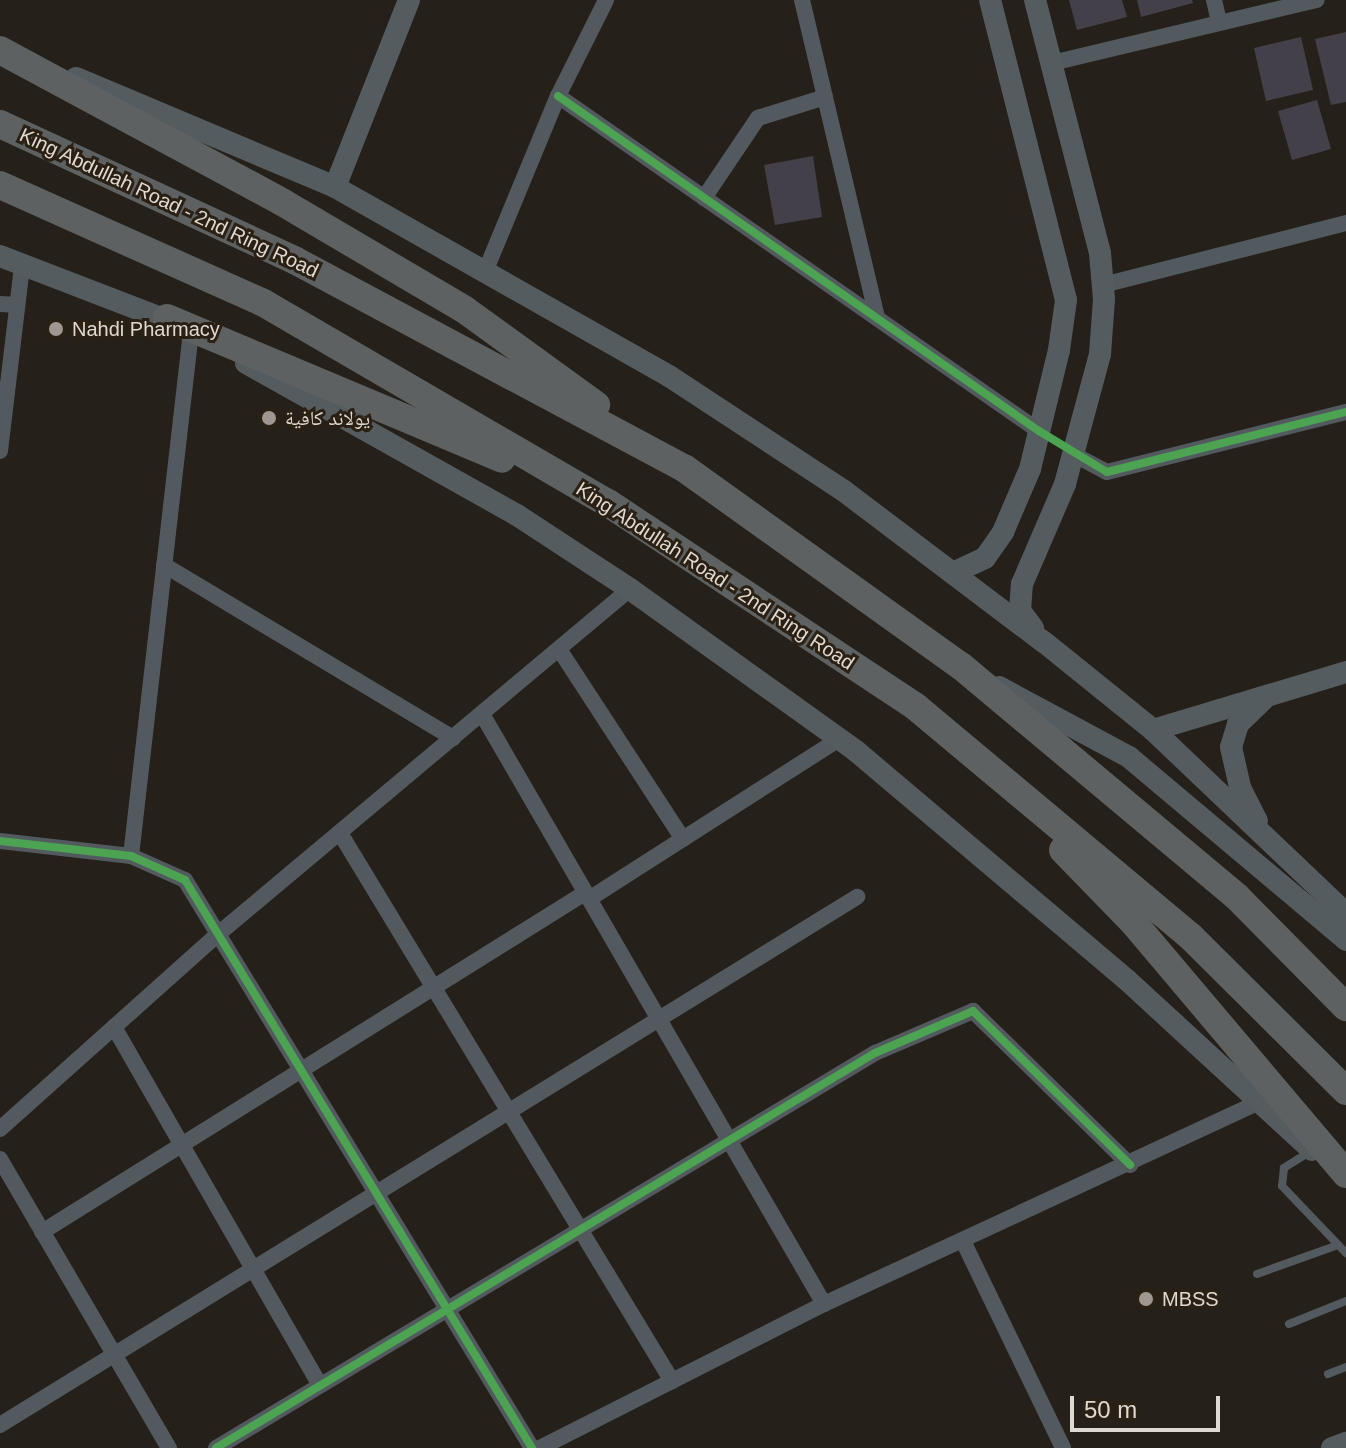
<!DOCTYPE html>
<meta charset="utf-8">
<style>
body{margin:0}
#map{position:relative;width:1346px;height:1448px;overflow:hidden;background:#252019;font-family:Helvetica,"Noto Naskh Arabic",sans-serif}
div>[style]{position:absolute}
.building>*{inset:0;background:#44404a}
.lane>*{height:8px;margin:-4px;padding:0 4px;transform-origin:4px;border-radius:4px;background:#535a5f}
.street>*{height:16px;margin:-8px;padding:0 8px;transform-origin:8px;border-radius:8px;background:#535a5f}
.secondary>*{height:22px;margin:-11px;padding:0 11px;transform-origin:11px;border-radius:11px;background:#555c60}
.highway>*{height:28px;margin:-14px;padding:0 14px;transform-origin:14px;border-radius:14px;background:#5d6162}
.cycleway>*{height:8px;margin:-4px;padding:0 4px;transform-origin:4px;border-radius:4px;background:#4ca352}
.dots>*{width:22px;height:22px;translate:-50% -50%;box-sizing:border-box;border:4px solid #2a2114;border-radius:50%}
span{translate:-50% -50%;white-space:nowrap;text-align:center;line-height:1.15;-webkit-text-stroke:6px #2a2114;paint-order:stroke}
.street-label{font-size:20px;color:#dfd9d1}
.poi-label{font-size:20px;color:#dfd9d1}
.left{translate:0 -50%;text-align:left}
.scale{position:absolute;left:1070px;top:1396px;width:150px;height:36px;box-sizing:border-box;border:4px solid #dfd9d1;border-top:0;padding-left:10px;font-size:24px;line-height:28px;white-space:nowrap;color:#dfd9d1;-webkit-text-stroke:6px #2a2114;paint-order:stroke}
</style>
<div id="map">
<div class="building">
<div style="clip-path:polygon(1069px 0,1122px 0,1127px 17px,1077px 30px)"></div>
<div style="clip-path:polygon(1137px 0,1192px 0,1193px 3px,1141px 17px)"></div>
<div style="clip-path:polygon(1346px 32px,1346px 102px,1331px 105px,1315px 39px)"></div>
<div style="clip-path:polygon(1301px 37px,1313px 90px,1266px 101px,1254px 48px)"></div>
<div style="clip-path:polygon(1317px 100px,1331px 149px,1292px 160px,1278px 111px)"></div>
<div style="clip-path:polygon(813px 156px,822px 217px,775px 225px,764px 165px)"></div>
</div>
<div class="lane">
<div style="left:1311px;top:1151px;width:32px;rotate:148deg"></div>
<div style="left:1284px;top:1168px;width:18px;rotate:96deg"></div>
<div style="left:1282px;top:1186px;width:93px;rotate:46.3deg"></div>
<div style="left:1257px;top:1274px;width:86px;rotate:-19.7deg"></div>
<div style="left:1289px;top:1324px;width:61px;rotate:-22deg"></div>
<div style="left:1328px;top:1374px;width:19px;rotate:-21deg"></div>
</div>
<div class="street">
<div style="left:802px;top:0;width:327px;rotate:76.7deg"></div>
<div style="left:1214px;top:0;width:22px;rotate:77deg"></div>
<div style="left:1052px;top:63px;width:272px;rotate:-13.4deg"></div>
<div style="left:558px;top:96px;width:586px;rotate:34.86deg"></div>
<div style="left:704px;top:198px;width:97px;rotate:-56deg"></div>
<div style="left:758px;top:118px;width:70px;rotate:-17.4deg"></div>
<div style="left:485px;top:272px;width:191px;rotate:-67.5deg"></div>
<div style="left:558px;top:96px;width:107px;rotate:-63.4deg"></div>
<div style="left:1103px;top:285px;width:251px;rotate:-14.3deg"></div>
<div style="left:0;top:304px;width:17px;rotate:3deg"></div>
<div style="left:0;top:451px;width:186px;rotate:-83.2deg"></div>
<div style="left:1073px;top:454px;width:38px;rotate:28deg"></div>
<div style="left:1107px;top:472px;width:246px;rotate:-14.1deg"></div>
<div style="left:164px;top:565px;width:337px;rotate:30.9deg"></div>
<div style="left:559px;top:649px;width:227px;rotate:56.9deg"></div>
<div style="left:482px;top:714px;width:682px;rotate:59.9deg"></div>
<div style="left:340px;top:833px;width:641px;rotate:58.79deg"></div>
<div style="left:0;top:841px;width:132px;rotate:6.5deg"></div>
<div style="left:131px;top:856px;width:59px;rotate:24deg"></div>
<div style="left:185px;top:880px;width:666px;rotate:58.58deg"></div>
<div style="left:131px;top:856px;width:527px;rotate:-83.47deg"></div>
<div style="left:589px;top:899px;width:297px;rotate:-32.6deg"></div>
<div style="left:114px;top:1027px;width:412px;rotate:60.1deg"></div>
<div style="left:0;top:1129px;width:291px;rotate:-41.8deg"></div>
<div style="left:217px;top:935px;width:539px;rotate:-39.96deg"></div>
<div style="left:0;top:1159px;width:335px;rotate:59.7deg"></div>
<div style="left:42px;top:1232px;width:640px;rotate:-31.98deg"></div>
<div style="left:963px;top:1241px;width:230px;rotate:64.2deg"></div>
<div style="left:0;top:1425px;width:1007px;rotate:-31.64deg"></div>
<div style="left:216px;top:1448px;width:768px;rotate:-30.94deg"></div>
<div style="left:875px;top:1053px;width:107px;rotate:-23.2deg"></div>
<div style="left:973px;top:1011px;width:220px;rotate:44.4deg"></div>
<div style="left:540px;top:1448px;width:318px;rotate:-26.9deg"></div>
<div style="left:824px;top:1304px;width:481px;rotate:-24.9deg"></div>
</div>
<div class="secondary">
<div style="left:76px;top:78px;width:281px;rotate:22.8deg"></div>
<div style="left:335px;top:187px;width:384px;rotate:29.5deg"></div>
<div style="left:669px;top:376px;width:209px;rotate:33.3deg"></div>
<div style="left:844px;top:491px;width:251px;rotate:37.1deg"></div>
<div style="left:1044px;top:642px;width:140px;rotate:38.9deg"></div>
<div style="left:1153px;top:730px;width:267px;rotate:43.6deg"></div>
<div style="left:335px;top:187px;width:201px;rotate:-68.4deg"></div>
<div style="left:0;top:256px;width:194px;rotate:21.1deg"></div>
<div style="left:246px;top:363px;width:311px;rotate:29.3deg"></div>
<div style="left:517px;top:515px;width:135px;rotate:33.2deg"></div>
<div style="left:630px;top:589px;width:278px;rotate:35.6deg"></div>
<div style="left:856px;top:751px;width:355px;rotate:40.2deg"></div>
<div style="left:1127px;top:980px;width:251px;rotate:42.6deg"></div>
<div style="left:955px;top:572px;width:33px;rotate:-25deg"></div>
<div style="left:985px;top:558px;width:32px;rotate:-55deg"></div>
<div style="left:1003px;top:532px;width:69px;rotate:-66.8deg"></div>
<div style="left:1030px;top:469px;width:122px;rotate:-76.3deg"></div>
<div style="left:1059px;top:350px;width:50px;rotate:-82deg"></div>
<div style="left:1066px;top:300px;width:309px;rotate:-104.2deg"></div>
<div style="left:1033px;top:628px;width:21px;rotate:-127deg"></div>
<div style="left:1020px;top:611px;width:27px;rotate:-86deg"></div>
<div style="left:1022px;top:584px;width:109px;rotate:-66.7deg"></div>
<div style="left:1065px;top:484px;width:135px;rotate:-74.9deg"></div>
<div style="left:1100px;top:354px;width:55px;rotate:-85.8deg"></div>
<div style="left:1104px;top:299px;width:46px;rotate:-95deg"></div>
<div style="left:1100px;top:253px;width:261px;rotate:-104.4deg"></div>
<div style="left:999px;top:687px;width:148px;rotate:28.3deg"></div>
<div style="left:1129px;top:757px;width:284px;rotate:40.1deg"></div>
<div style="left:1153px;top:730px;width:202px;rotate:-16.7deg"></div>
<div style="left:1257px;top:821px;width:38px;rotate:-117deg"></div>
<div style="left:1240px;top:787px;width:41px;rotate:-102.7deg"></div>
<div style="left:1231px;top:747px;width:24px;rotate:-73deg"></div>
<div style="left:1238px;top:724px;width:35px;rotate:-44deg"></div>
<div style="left:1332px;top:1448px;width:15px;rotate:-20deg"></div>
</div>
<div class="highway">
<div style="left:0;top:50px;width:320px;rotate:28.3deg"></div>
<div style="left:282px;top:202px;width:212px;rotate:30.5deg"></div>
<div style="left:465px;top:310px;width:162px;rotate:35.9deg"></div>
<div style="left:0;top:124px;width:326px;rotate:24.8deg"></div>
<div style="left:296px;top:261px;width:440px;rotate:28.1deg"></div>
<div style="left:684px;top:468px;width:340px;rotate:35.6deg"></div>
<div style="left:961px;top:666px;width:360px;rotate:39.9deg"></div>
<div style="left:1237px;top:897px;width:155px;rotate:45.3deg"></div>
<div style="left:0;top:185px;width:287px;rotate:24.1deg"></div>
<div style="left:262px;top:302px;width:400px;rotate:30.2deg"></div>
<div style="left:608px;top:503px;width:369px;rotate:33.5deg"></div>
<div style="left:916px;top:707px;width:357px;rotate:39.9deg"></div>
<div style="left:1190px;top:936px;width:220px;rotate:44.8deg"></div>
<div style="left:167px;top:318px;width:363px;rotate:22.8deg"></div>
<div style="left:1063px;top:850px;width:100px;rotate:45.8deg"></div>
<div style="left:1133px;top:922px;width:330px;rotate:49.8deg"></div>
</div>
<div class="cycleway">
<div style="left:558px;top:96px;width:586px;rotate:34.86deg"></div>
<div style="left:1039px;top:431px;width:79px;rotate:31.1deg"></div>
<div style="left:1107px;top:472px;width:246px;rotate:-14.1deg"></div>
<div style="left:0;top:841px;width:132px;rotate:6.5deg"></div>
<div style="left:131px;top:856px;width:59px;rotate:24deg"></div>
<div style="left:185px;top:880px;width:666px;rotate:58.58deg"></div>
<div style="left:216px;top:1448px;width:768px;rotate:-30.94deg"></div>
<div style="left:875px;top:1053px;width:107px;rotate:-23.2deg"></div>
<div style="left:973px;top:1011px;width:220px;rotate:44.4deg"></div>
</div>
<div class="dots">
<div style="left:56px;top:329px;background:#9e9891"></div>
<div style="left:269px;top:418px;background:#9e9891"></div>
<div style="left:1146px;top:1299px;background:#9e9891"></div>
</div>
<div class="street-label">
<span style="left:169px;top:203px;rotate:25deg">King Abdullah Road - 2nd Ring Road</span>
<span style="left:715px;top:576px;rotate:33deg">King Abdullah Road - 2nd Ring Road</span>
</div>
<div class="poi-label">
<span class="left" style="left:72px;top:329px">Nahdi Pharmacy</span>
<span class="left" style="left:285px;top:418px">يولاند كافية</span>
<span class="left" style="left:1162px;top:1299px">MBSS</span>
</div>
<div class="scale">50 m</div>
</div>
